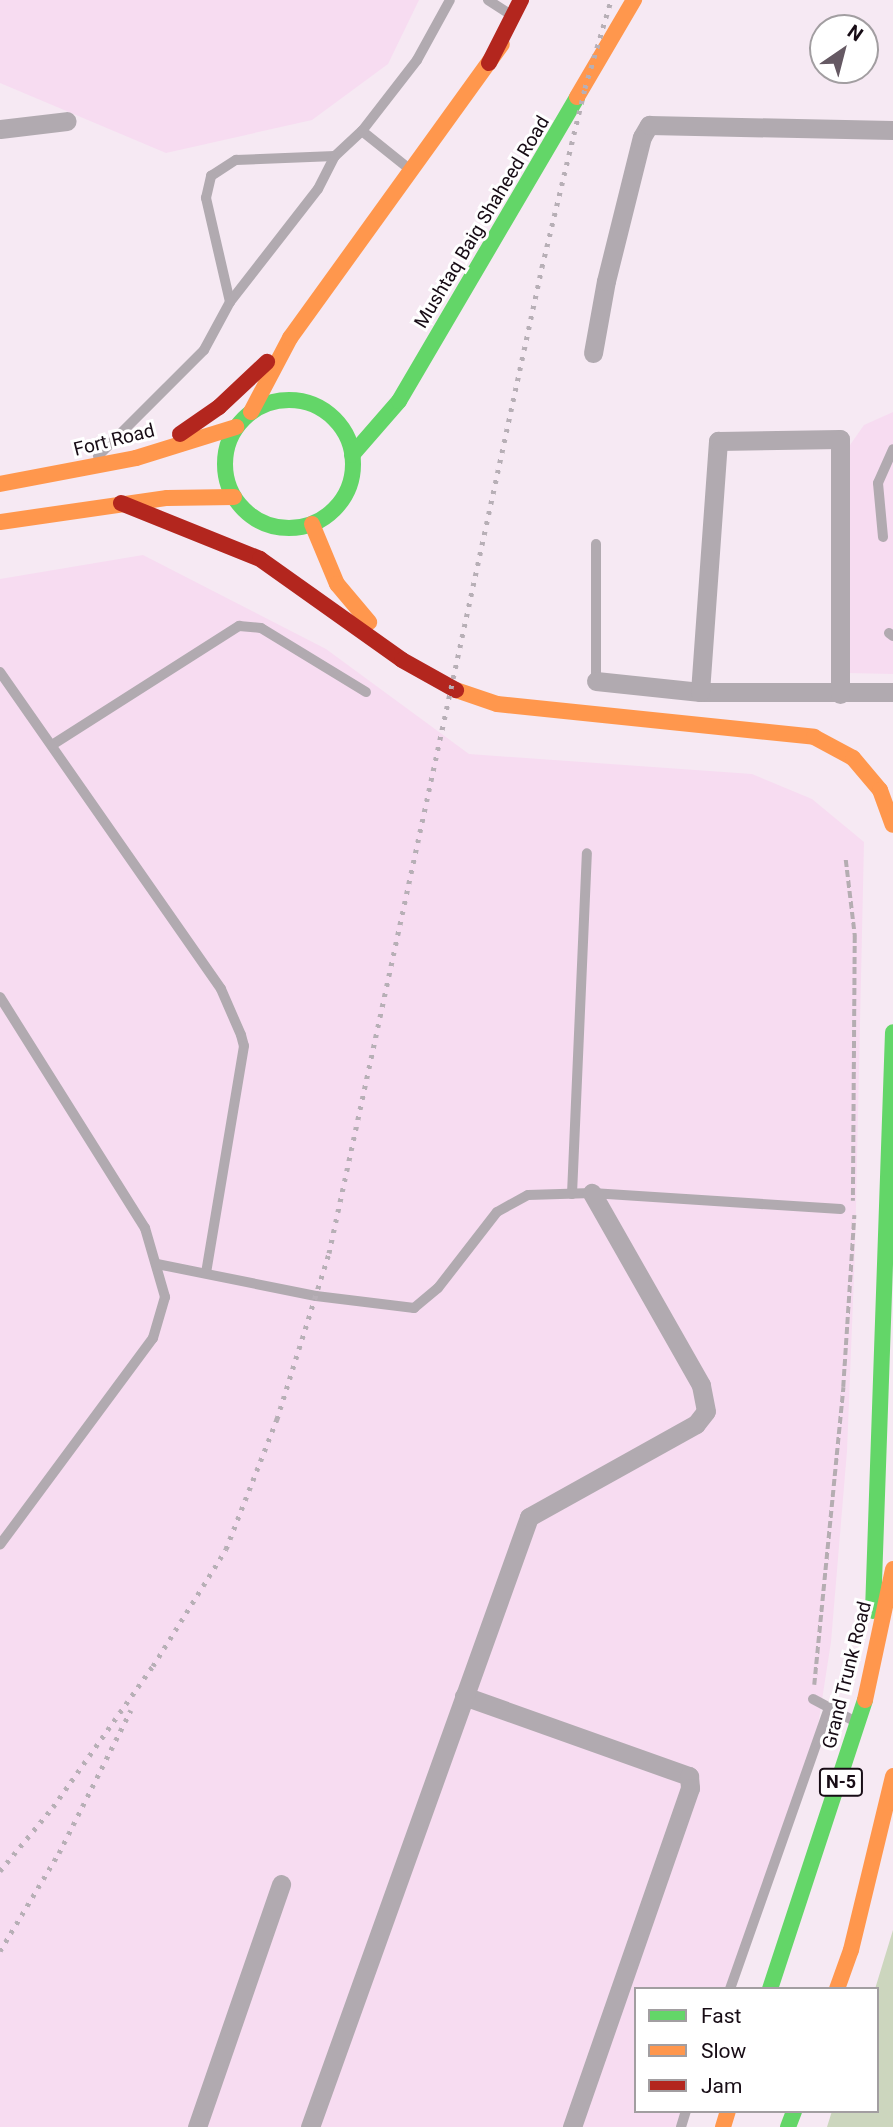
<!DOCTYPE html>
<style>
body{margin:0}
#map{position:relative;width:893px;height:2127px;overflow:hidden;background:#f6e9f3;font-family:Roboto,sans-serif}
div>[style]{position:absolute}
.built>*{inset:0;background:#f7dcf1}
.green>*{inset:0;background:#ccd6be}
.path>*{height:3.5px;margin-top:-1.75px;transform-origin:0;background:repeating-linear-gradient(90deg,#b5adb2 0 7px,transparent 0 10.5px)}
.lane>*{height:10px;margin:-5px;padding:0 5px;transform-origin:5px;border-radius:5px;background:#b1aab0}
.street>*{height:19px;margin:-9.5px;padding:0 9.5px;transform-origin:9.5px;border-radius:9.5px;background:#b1aab0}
.fast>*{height:16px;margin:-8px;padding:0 8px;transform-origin:8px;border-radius:8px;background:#63d668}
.fast>.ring{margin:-8px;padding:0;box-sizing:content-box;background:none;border:16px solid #63d668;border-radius:50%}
.slow>*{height:16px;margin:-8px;padding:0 8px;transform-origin:8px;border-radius:8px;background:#ff974d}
.jam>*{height:16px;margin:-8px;padding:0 8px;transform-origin:8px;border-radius:8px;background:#b3261e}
.rail>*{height:5px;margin-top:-2.5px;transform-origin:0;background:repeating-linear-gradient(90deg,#b7afb6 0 3.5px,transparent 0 10.5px)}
span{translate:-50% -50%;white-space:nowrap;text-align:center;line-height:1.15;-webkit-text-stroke:6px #fff;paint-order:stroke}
.shield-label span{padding:2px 5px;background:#fff;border:2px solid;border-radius:5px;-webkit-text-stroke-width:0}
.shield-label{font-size:18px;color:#170c15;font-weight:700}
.street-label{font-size:19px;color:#170c15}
.legend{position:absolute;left:634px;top:1987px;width:245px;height:126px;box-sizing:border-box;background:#fff;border:2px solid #a29ea1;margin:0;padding:9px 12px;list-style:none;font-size:21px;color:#170c15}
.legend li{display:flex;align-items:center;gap:14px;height:35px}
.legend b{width:35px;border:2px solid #a29ea1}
.north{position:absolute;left:809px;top:14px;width:70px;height:70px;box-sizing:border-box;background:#fff;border:2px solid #a29ea1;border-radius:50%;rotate:35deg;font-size:19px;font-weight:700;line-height:28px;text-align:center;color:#170c15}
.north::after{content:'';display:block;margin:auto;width:24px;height:32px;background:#655963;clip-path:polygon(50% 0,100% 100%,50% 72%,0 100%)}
</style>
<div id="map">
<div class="built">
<div style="clip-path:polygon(0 0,419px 0,388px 64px,312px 120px,166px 153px,0 83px)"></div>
<div style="clip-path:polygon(893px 412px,893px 674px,847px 673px,843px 455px,864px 425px)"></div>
<div style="clip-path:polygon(143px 555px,326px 649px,469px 754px,752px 774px,812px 799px,864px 842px,855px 1251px,847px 1451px,831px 1642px,815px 1745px,729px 1989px,636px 1989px,636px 2111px,686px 2111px,680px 2127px,0 2127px,0 579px)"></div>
</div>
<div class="green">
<div style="clip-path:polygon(893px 1930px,893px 2127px,827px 2127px,832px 2111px,877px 2111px,875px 1989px)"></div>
</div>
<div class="path">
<div style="left:846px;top:860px;width:77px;rotate:83.2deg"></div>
<div style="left:855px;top:936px;width:265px;rotate:90.4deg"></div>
<div style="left:814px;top:1685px;width:299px;rotate:-84.4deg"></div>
<div style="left:843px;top:1387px;width:172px;rotate:-86.3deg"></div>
</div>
<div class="lane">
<div style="left:488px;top:0;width:24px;rotate:33deg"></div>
<div style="left:362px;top:131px;width:59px;rotate:38.8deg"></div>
<div style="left:230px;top:302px;width:107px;rotate:-103deg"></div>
<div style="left:206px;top:198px;width:23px;rotate:-77deg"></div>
<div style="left:211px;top:176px;width:30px;rotate:-33deg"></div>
<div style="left:236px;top:160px;width:99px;rotate:-2.3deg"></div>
<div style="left:98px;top:456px;width:150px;rotate:-45deg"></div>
<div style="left:204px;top:350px;width:55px;rotate:-61.6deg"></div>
<div style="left:230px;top:302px;width:143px;rotate:-52.1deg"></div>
<div style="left:318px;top:189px;width:37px;rotate:-63deg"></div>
<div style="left:335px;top:156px;width:37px;rotate:-43deg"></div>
<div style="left:362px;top:131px;width:90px;rotate:-52.2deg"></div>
<div style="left:417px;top:60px;width:68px;rotate:-61.2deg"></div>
<div style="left:883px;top:537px;width:54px;rotate:-95.3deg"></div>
<div style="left:878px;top:483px;width:37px;rotate:-66deg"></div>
<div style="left:596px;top:544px;width:137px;rotate:90deg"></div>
<div style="left:889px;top:633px;width:5px;rotate:37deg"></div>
<div style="left:0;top:672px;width:386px;rotate:55.1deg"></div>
<div style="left:221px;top:989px;width:50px;rotate:66.5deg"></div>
<div style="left:241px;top:1035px;width:11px;rotate:75deg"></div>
<div style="left:244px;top:1046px;width:230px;rotate:99.5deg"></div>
<div style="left:52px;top:745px;width:222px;rotate:-32.5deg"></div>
<div style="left:239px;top:626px;width:22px;rotate:5deg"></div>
<div style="left:261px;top:628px;width:123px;rotate:31.4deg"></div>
<div style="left:0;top:997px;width:273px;rotate:57.9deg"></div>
<div style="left:145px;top:1228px;width:72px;rotate:73.8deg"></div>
<div style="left:165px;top:1297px;width:43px;rotate:106.3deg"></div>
<div style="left:153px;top:1338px;width:257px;rotate:126.5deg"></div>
<div style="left:572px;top:1194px;width:341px;rotate:-87.5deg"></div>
<div style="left:157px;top:1264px;width:162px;rotate:11.4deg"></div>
<div style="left:316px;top:1296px;width:99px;rotate:7deg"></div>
<div style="left:414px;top:1308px;width:31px;rotate:-40deg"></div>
<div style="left:438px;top:1288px;width:96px;rotate:-52.2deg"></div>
<div style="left:497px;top:1212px;width:35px;rotate:-29deg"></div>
<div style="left:528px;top:1195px;width:64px;rotate:-1.8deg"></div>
<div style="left:592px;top:1193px;width:249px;rotate:3.7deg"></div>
<div style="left:813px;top:1699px;width:47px;rotate:28.2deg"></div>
<div style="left:730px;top:1989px;width:298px;rotate:-70.6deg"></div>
<div style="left:681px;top:2127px;width:17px;rotate:-73deg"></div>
</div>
<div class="street">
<div style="left:0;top:129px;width:67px;rotate:-6.8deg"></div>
<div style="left:593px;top:353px;width:73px;rotate:-79.8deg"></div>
<div style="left:606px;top:281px;width:148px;rotate:-76deg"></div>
<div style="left:642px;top:137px;width:14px;rotate:-60deg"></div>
<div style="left:649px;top:125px;width:244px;rotate:1.2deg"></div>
<div style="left:596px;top:681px;width:105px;rotate:6deg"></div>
<div style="left:700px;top:692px;width:193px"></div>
<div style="left:700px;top:692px;width:252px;rotate:-85.9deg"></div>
<div style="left:718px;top:441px;width:122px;rotate:-0.9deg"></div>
<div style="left:840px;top:439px;width:255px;rotate:90deg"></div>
<div style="left:464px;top:1696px;width:239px;rotate:19.6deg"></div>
<div style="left:689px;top:1776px;width:12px;rotate:85deg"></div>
<div style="left:690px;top:1788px;width:359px;rotate:109.2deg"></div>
<div style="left:197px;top:2127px;width:257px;rotate:-70.9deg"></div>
<div style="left:310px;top:2127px;width:648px;rotate:-70.25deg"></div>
<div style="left:529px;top:1517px;width:191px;rotate:-29.1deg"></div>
<div style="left:696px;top:1424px;width:16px;rotate:-52deg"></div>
<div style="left:706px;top:1411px;width:26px;rotate:-101deg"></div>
<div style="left:701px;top:1385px;width:221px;rotate:-119.6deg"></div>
</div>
<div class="fast">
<div class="ring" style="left:225px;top:400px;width:112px;height:112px"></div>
<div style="left:352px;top:455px;width:72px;rotate:-49deg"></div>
<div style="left:399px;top:401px;width:352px;rotate:-59.6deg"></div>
<div style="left:873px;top:1611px;width:579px;rotate:-88.02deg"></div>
<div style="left:770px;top:1989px;width:304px;rotate:-71.8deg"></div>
<div style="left:788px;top:2127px;width:17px;rotate:-69deg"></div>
</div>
<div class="slow">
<div style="left:577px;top:97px;width:113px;rotate:-59.6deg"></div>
<div style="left:251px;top:412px;width:84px;rotate:-62.2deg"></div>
<div style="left:290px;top:338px;width:362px;rotate:-54.2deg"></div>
<div style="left:0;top:484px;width:138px;rotate:-10.8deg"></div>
<div style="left:136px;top:458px;width:105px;rotate:-17.2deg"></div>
<div style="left:0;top:522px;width:169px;rotate:-8.2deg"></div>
<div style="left:167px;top:498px;width:67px;rotate:-0.9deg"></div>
<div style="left:312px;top:524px;width:65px;rotate:67.4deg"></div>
<div style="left:337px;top:584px;width:50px;rotate:49.9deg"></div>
<div style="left:456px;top:690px;width:43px;rotate:18.9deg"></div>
<div style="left:497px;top:704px;width:319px;rotate:5.9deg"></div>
<div style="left:814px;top:737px;width:44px;rotate:28.3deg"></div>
<div style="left:853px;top:758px;width:42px;rotate:49.8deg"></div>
<div style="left:880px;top:790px;width:37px;rotate:70deg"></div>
<div style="left:865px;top:1700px;width:134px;rotate:-77.9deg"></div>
<div style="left:837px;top:1989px;width:41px;rotate:-70.3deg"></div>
<div style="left:851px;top:1950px;width:179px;rotate:-76.4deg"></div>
<div style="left:723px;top:2127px;width:17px;rotate:-73deg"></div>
</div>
<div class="jam">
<div style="left:489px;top:63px;width:71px;rotate:-63.1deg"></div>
<div style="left:180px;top:434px;width:47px;rotate:-34.7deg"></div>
<div style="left:219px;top:407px;width:66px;rotate:-43.2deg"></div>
<div style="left:121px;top:503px;width:150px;rotate:21.9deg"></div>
<div style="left:260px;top:559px;width:174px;rotate:35.4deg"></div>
<div style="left:402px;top:660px;width:62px;rotate:29.1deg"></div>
</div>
<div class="rail">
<div style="left:0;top:1871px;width:83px;rotate:-50.4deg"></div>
<div style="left:53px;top:1807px;width:173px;rotate:-54.7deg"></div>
<div style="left:153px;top:1666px;width:138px;rotate:-58deg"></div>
<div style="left:226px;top:1549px;width:140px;rotate:-68.6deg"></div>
<div style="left:277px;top:1419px;width:174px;rotate:-72.6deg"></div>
<div style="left:329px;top:1253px;width:1009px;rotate:-77.81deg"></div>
<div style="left:542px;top:267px;width:184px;rotate:-76.5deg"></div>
<div style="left:585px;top:88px;width:92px;rotate:-73.5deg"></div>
<div style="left:0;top:1951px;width:114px;rotate:-59deg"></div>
<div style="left:59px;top:1853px;width:160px;rotate:-63.3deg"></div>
</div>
<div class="shield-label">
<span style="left:841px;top:1782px">N-5</span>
</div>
<div class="street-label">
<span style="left:482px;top:222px;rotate:-59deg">Mushtaq Baig Shaheed Road</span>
<span style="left:114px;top:440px;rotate:-14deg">Fort Road</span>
<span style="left:847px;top:1675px;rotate:-76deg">Grand Trunk Road</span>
</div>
<ul class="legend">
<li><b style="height:9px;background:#63d668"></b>Fast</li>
<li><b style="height:9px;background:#ff974d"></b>Slow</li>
<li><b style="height:9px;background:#b3261e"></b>Jam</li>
</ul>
<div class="north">N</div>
</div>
